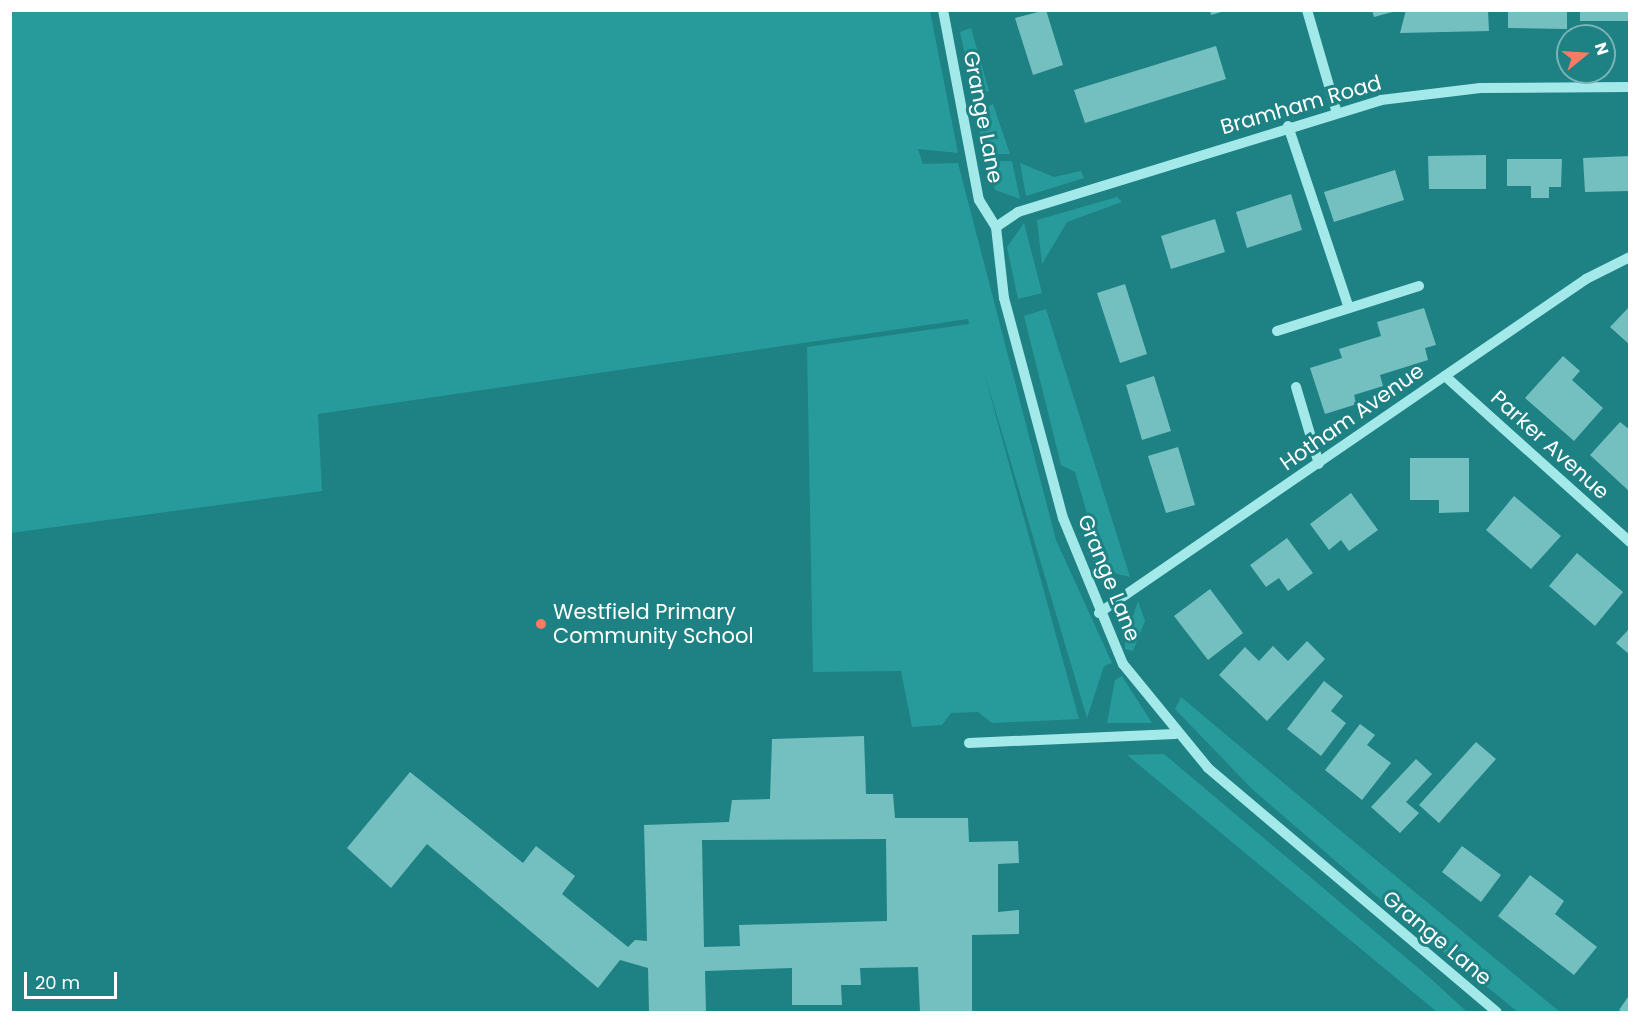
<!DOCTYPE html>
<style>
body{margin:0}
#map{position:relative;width:1640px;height:1023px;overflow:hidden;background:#1e8183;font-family:Poppins,sans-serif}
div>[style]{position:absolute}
.green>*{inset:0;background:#279b9b}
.building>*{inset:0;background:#74c0c0}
.minor>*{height:10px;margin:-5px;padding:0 5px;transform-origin:5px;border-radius:5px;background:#a4e9e9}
.dots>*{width:16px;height:16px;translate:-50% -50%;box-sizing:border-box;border:3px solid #1e8183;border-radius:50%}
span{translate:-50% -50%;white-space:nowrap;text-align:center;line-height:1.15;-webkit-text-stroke:6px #1e8183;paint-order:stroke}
.street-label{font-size:21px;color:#fff}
.poi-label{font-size:21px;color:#fff}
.left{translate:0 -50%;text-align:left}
.frame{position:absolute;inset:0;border:12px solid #fff;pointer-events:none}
.north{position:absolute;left:1556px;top:24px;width:60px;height:60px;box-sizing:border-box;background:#1e8183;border:2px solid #78b3b5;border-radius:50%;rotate:72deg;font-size:16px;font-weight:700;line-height:24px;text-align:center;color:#fff}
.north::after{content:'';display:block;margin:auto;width:21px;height:27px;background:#f87b63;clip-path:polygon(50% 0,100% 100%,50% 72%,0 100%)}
.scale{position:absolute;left:24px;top:972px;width:93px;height:27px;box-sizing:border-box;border:3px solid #fff;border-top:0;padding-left:8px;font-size:18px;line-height:21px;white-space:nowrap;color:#fff;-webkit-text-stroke:4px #1e8183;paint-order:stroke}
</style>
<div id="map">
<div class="green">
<div style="clip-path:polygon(10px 11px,930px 11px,958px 153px,918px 149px,923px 164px,958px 163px,1056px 540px,1112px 663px,1104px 666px,1087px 718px,983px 369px,1079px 719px,992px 723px,978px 712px,951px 713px,942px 725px,912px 727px,901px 671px,813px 672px,807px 347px,969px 324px,968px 319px,318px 414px,322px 491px,11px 533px)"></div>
<div style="clip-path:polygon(971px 28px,989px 91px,974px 96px,960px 32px)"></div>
<div style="clip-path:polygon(993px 104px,1010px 154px,983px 154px,977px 111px)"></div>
<div style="clip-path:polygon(987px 161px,1012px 161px,1020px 199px,995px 190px)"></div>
<div style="clip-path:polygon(1020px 163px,1054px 177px,1081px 171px,1084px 178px,1026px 196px)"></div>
<div style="clip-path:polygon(1117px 197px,1122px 202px,1067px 222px,1042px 264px,1037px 220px)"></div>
<div style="clip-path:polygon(1024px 223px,1042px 293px,1018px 299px,1007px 247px)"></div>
<div style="clip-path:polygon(1046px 309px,1130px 577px,1098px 569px,1087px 553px,1095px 541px,1075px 472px,1061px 465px,1024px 316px)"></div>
<div style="clip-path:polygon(1138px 601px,1145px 621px,1133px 651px,1125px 649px,1125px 641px)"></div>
<div style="clip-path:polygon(1122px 676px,1152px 723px,1107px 723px,1115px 680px)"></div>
<div style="clip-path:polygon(1181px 697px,1335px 826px,1560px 1012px,1518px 1012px,1403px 919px,1252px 789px,1175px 709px)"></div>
<div style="clip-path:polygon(1164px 754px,1429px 977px,1467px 1012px,1437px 1012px,1127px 755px)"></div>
</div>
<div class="building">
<div style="clip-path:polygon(1046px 10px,1063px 65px,1033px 75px,1015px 18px)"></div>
<div style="clip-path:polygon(1210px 10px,1225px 10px,1225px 11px,1211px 15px)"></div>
<div style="clip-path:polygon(1372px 10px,1396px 10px,1396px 11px,1374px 17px)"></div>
<div style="clip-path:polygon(1406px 10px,1488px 10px,1489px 31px,1400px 33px)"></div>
<div style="clip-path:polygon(1508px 10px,1567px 10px,1567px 29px,1508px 28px)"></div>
<div style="clip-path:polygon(1580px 10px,1630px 10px,1630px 21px,1580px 21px)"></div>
<div style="clip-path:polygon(1216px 46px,1226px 79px,1085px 123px,1074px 90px)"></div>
<div style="clip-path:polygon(1486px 155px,1486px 189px,1429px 189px,1428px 156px)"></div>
<div style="clip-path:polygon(1630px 156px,1630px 191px,1585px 192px,1583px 158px)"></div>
<div style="clip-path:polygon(1507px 159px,1562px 159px,1561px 187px,1549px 187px,1549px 198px,1531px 198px,1531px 186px,1507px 186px)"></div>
<div style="clip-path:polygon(1395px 170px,1404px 200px,1334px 222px,1324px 192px)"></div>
<div style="clip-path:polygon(1291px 194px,1302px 230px,1247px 248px,1236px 212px)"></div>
<div style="clip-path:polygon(1215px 219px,1225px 252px,1171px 269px,1161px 236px)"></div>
<div style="clip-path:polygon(1125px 284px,1147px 354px,1120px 363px,1097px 293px)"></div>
<div style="clip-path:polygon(1630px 306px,1630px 345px,1610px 327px)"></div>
<div style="clip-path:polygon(1424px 308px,1436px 345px,1425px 348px,1428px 360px,1380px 375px,1383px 386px,1354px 395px,1357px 404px,1325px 414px,1310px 368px,1342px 358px,1339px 349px,1381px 336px,1377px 322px)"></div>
<div style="clip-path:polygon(1563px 356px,1580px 371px,1572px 380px,1603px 408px,1574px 441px,1525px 398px)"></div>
<div style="clip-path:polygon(1154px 376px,1171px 431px,1142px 440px,1126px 385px)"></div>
<div style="clip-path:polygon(1620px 422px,1630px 430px,1630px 492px,1590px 455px)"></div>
<div style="clip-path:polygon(1178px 447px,1195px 505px,1166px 513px,1148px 456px)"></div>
<div style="clip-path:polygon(1410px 458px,1469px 458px,1469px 512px,1439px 513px,1439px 500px,1410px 500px)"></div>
<div style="clip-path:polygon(1351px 493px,1378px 530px,1349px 551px,1341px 540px,1329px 550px,1310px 524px)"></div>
<div style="clip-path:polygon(1514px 496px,1561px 536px,1531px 569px,1486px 530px)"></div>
<div style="clip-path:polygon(1287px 538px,1313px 573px,1288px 591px,1279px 578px,1266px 587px,1250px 565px)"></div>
<div style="clip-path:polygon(1577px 553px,1623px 592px,1595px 626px,1549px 586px)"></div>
<div style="clip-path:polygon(1210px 589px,1243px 633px,1208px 660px,1174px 616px)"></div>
<div style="clip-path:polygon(1630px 628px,1630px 655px,1616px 643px)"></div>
<div style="clip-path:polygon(1307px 641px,1325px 659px,1267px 721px,1219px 675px,1245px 647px,1259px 661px,1273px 646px,1288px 661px)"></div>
<div style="clip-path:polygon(1324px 681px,1343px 696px,1331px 711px,1346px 723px,1321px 756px,1287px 729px)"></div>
<div style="clip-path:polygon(1360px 724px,1375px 735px,1367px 745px,1391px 763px,1362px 800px,1325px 770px)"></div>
<div style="clip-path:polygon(evenodd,864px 736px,866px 794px,893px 794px,895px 818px,968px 818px,969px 842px,1018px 841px,1019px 863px,998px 864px,998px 912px,1019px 910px,1019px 934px,972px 935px,972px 1012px,920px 1012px,918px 967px,860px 968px,861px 985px,841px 985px,842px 1005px,792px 1005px,792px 968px,705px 971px,706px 1012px,649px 1012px,648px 968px,620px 960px,598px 988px,427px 844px,391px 888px,347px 848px,410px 772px,523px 863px,536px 846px,575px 876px,562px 894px,628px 947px,635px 940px,647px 941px,644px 825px,729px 822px,732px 800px,770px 799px,772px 739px,864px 736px,886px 839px,887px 921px,739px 925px,740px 946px,704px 947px,702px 840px,886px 839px)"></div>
<div style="clip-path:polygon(1476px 742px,1496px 759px,1439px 823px,1419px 805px)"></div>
<div style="clip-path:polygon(1416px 759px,1432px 774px,1406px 802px,1419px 813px,1400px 833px,1371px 807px)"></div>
<div style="clip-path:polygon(1462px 846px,1501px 875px,1481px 902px,1442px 872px)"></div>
<div style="clip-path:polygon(1530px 875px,1564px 901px,1555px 914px,1597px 947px,1574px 975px,1498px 916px)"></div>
<div style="clip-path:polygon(1630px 994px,1630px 1012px,1623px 1012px,1619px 1010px)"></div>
</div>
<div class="minor">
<div style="left:943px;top:10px;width:193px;rotate:79.3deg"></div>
<div style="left:979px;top:200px;width:32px;rotate:58deg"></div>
<div style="left:996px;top:227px;width:71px;rotate:83.6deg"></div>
<div style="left:1004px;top:298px;width:228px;rotate:75deg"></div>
<div style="left:1063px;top:518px;width:158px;rotate:67.7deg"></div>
<div style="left:1123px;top:664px;width:134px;rotate:50.7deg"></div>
<div style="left:1208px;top:768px;width:378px;rotate:40.2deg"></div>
<div style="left:1307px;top:10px;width:104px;rotate:73.8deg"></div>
<div style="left:1288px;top:126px;width:192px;rotate:71.5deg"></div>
<div style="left:996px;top:227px;width:27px;rotate:-34deg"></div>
<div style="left:1018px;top:212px;width:380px;rotate:-17.1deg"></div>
<div style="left:1381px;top:100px;width:100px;rotate:-6.9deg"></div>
<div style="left:1480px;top:88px;width:150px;rotate:-0.4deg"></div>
<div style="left:1277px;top:331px;width:149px;rotate:-17.6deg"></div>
<div style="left:1445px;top:376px;width:249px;rotate:41.9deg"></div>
<div style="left:1296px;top:387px;width:80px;rotate:73.4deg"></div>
<div style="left:1099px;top:613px;width:591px;rotate:-34.44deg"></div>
<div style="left:1586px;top:279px;width:49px;rotate:-26.6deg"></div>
<div style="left:969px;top:743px;width:206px;rotate:-2.5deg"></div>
</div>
<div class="dots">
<div style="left:541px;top:624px;background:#f87b63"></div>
</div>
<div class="street-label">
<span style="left:1301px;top:105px;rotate:-16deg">Bramham Road</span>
<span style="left:983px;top:117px;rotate:79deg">Grange Lane</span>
<span style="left:1352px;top:417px;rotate:-35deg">Hotham Avenue</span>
<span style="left:1550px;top:445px;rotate:42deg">Parker Avenue</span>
<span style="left:1109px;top:578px;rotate:68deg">Grange Lane</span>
<span style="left:1437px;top:938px;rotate:40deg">Grange Lane</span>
</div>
<div class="poi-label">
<span class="left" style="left:553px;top:624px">Westfield Primary<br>Community School</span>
</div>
<div class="frame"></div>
<div class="north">N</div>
<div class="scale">20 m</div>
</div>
